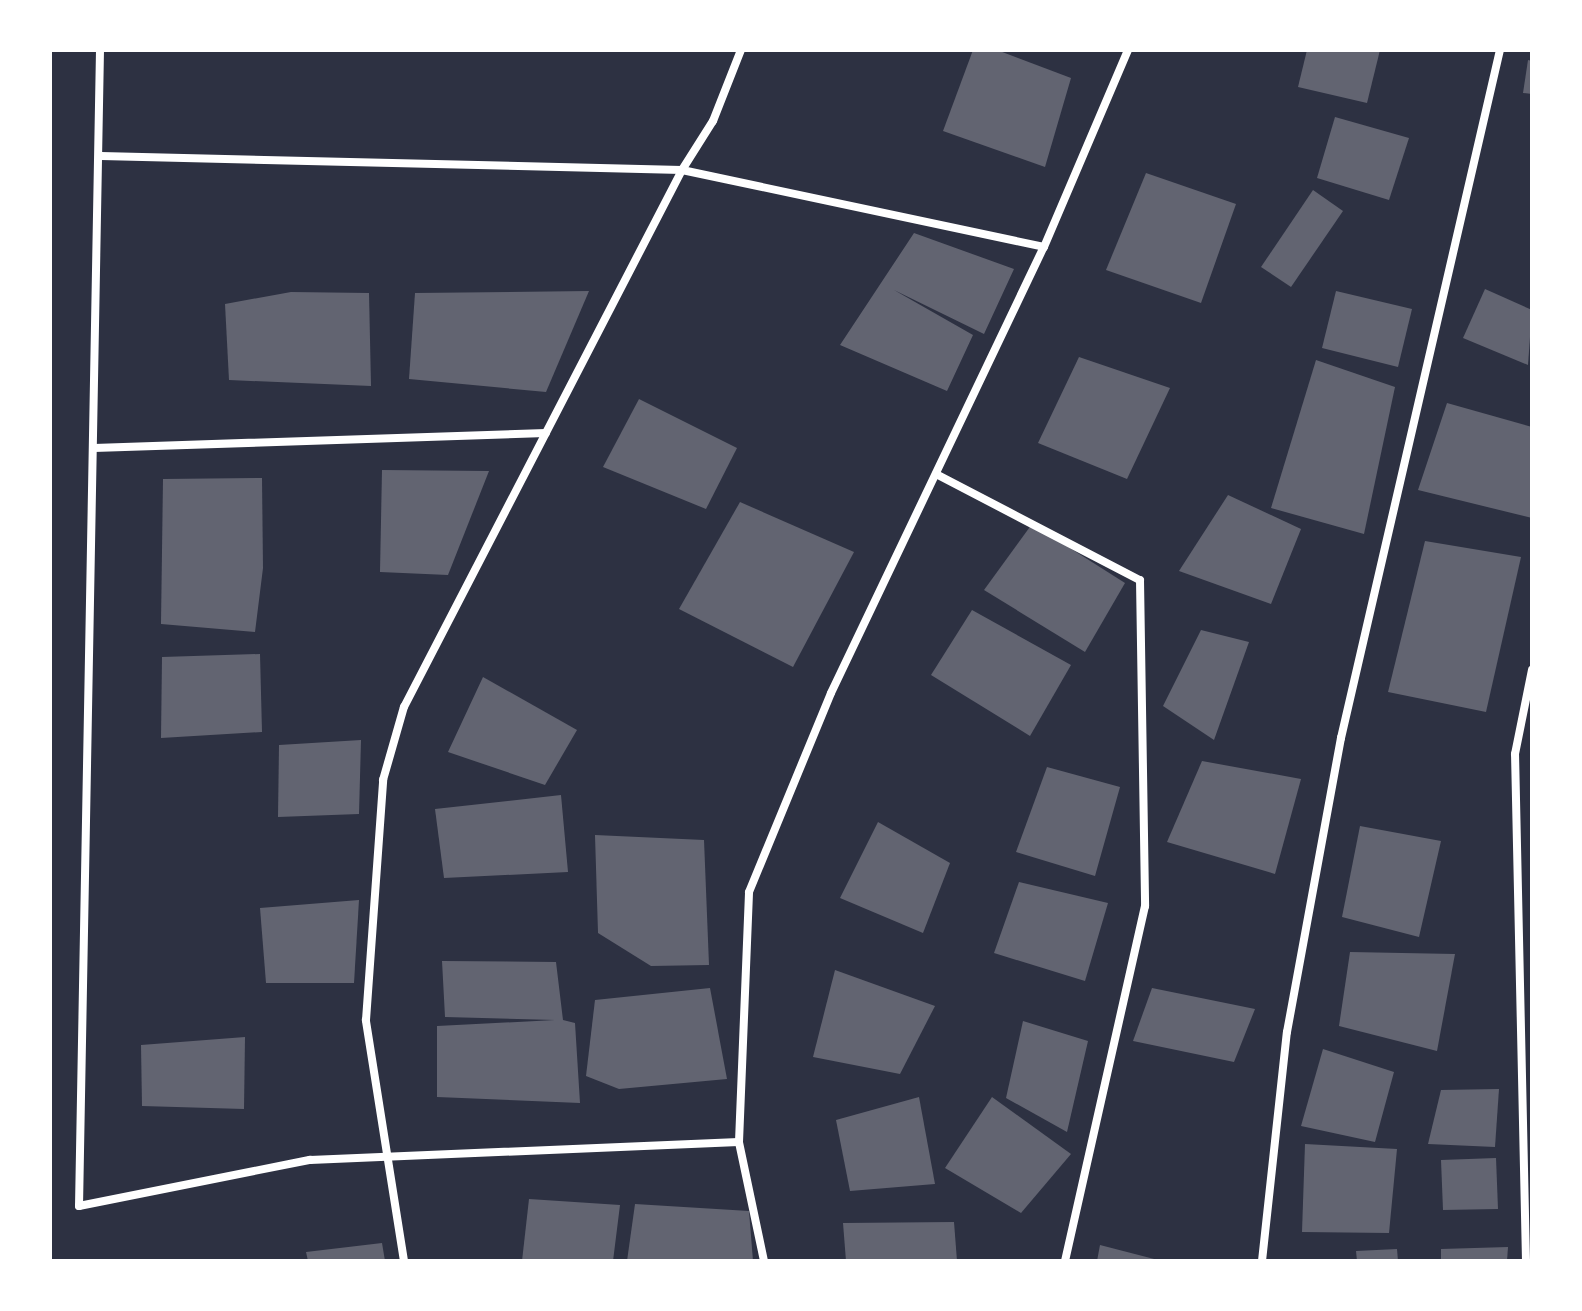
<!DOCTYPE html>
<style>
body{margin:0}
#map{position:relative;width:1582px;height:1311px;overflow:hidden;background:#2d3142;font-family:Commissioner,sans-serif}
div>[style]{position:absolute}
.building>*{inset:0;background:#626471}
.minor>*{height:8px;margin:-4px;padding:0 4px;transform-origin:4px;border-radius:4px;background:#fff}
span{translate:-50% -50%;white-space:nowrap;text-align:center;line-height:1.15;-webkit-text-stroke:6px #fff;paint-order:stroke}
.frame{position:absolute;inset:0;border:52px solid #fff;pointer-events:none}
</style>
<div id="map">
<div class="building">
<div style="clip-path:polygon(973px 50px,997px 50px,1071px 78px,1045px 167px,943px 131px)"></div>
<div style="clip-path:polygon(1307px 50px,1380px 50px,1367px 103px,1298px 87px)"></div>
<div style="clip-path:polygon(1528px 60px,1532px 61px,1532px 94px,1523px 93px)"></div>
<div style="clip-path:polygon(1335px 117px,1409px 138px,1389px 200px,1317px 178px)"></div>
<div style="clip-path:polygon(1146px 173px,1236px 204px,1201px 303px,1106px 270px)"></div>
<div style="clip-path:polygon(1313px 190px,1343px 211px,1291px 287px,1261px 267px)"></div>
<div style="clip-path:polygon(914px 233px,1014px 269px,984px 334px,894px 290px,973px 335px,947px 391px,840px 345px)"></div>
<div style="clip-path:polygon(1485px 289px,1532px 310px,1528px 365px,1463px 338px)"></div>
<div style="clip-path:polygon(589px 291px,546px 392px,409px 379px,415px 293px)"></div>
<div style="clip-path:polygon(1336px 291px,1412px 309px,1398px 367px,1322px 348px)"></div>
<div style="clip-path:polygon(291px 292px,369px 293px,371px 386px,229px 380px,225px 304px)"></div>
<div style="clip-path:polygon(1079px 357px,1170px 388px,1127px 479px,1038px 443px)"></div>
<div style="clip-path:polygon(1316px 360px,1395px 387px,1364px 534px,1271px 508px)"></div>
<div style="clip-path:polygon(639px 399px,737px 448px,706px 509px,603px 467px)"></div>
<div style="clip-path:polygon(1447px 403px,1532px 427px,1532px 518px,1418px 490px)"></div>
<div style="clip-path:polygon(382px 470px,489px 471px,448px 575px,380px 572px)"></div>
<div style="clip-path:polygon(262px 478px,263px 568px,255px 632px,161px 624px,163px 479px)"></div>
<div style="clip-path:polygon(1228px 495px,1301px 529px,1271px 604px,1179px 571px)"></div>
<div style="clip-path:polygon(740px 502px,854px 552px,793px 667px,679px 609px)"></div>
<div style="clip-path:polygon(1032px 524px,1125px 583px,1085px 652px,984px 590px)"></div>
<div style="clip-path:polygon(1425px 541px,1521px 557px,1486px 712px,1388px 692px)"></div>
<div style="clip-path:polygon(972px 610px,1071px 665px,1030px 736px,931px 675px)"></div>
<div style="clip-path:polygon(1201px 630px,1249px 642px,1214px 740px,1163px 706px)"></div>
<div style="clip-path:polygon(260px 654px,262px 732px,161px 738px,162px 657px)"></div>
<div style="clip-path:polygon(483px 677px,577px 730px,545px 785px,448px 752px)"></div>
<div style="clip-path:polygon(361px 740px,359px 814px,278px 817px,279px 745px)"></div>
<div style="clip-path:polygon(1202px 761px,1301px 779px,1275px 874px,1167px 842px)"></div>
<div style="clip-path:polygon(1047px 767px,1120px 787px,1095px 876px,1016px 852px)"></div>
<div style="clip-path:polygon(561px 795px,568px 872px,444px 878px,435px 809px)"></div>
<div style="clip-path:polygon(878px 822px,950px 863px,923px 933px,840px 898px)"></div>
<div style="clip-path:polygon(1360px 826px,1441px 841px,1419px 937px,1342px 917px)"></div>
<div style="clip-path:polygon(595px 835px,704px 840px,709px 965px,651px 966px,598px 933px)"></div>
<div style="clip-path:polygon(1019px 882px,1108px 903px,1085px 981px,994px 953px)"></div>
<div style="clip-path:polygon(359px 900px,354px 983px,266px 983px,260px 908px)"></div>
<div style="clip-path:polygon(1350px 952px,1455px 954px,1437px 1051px,1339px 1026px)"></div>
<div style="clip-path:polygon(442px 961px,556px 962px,563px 1020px,575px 1023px,580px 1103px,437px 1097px,437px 1026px,555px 1020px,445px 1017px)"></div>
<div style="clip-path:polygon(835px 970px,935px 1006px,900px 1074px,813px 1057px)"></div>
<div style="clip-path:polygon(710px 988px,727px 1079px,619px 1089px,586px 1076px,595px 1000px)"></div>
<div style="clip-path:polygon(1152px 988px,1255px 1009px,1234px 1062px,1133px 1041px)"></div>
<div style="clip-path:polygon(1023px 1021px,1088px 1041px,1067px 1132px,1006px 1098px)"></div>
<div style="clip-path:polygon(245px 1037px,244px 1109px,142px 1106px,141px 1045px)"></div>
<div style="clip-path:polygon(1323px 1049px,1394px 1072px,1375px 1142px,1301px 1126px)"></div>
<div style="clip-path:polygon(1499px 1089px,1495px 1147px,1428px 1144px,1441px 1090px)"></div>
<div style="clip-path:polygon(919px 1097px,935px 1184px,850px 1191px,836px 1120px)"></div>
<div style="clip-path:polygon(992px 1097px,1071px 1154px,1021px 1213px,945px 1168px)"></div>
<div style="clip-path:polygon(1305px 1144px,1397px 1149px,1389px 1233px,1302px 1232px)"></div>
<div style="clip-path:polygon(1496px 1158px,1498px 1209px,1443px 1210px,1441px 1160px)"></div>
<div style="clip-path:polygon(529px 1199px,620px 1205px,613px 1261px,522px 1261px)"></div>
<div style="clip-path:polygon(635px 1204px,749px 1211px,753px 1261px,627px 1261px)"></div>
<div style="clip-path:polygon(954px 1222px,957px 1261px,846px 1261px,843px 1223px)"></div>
<div style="clip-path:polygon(382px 1243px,385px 1261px,308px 1261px,306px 1252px)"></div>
<div style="clip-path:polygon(1100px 1245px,1158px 1260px,1158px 1261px,1097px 1261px)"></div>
<div style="clip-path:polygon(1508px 1247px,1507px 1261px,1441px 1261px,1441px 1249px)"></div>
<div style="clip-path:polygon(1397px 1249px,1398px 1261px,1357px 1261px,1356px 1251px)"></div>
</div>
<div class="minor">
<div style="left:100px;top:50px;width:1156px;rotate:91.04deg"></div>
<div style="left:79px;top:1206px;width:236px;rotate:-11.3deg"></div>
<div style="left:310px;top:1160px;width:429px;rotate:-2.4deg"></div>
<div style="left:101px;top:156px;width:581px;rotate:1.38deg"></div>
<div style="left:682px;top:170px;width:370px;rotate:12deg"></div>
<div style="left:94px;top:448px;width:452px;rotate:-1.9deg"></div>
<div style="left:936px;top:474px;width:230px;rotate:27.5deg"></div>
<div style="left:1140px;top:580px;width:326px;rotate:89.1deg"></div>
<div style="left:1145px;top:906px;width:364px;rotate:102.7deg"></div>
<div style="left:404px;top:1261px;width:244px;rotate:-99deg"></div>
<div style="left:366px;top:1020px;width:241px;rotate:-85.9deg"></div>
<div style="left:383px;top:780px;width:76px;rotate:-74deg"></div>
<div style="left:404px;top:707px;width:605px;rotate:-62.63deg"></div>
<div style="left:682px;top:170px;width:58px;rotate:-57.7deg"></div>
<div style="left:713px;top:121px;width:76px;rotate:-68.5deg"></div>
<div style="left:764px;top:1261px;width:122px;rotate:-101.9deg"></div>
<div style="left:739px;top:1142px;width:250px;rotate:-87.7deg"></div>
<div style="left:749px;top:892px;width:215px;rotate:-67.6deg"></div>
<div style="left:831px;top:693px;width:494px;rotate:-64.5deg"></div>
<div style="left:1044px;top:247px;width:214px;rotate:-66.9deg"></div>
<div style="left:1262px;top:1261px;width:230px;rotate:-83.8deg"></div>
<div style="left:1287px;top:1032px;width:299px;rotate:-79.6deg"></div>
<div style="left:1341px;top:738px;width:706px;rotate:-76.99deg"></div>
<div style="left:1526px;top:1261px;width:507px;rotate:-91.24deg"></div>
<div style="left:1515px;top:754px;width:86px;rotate:-78.6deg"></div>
</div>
<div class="frame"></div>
</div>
